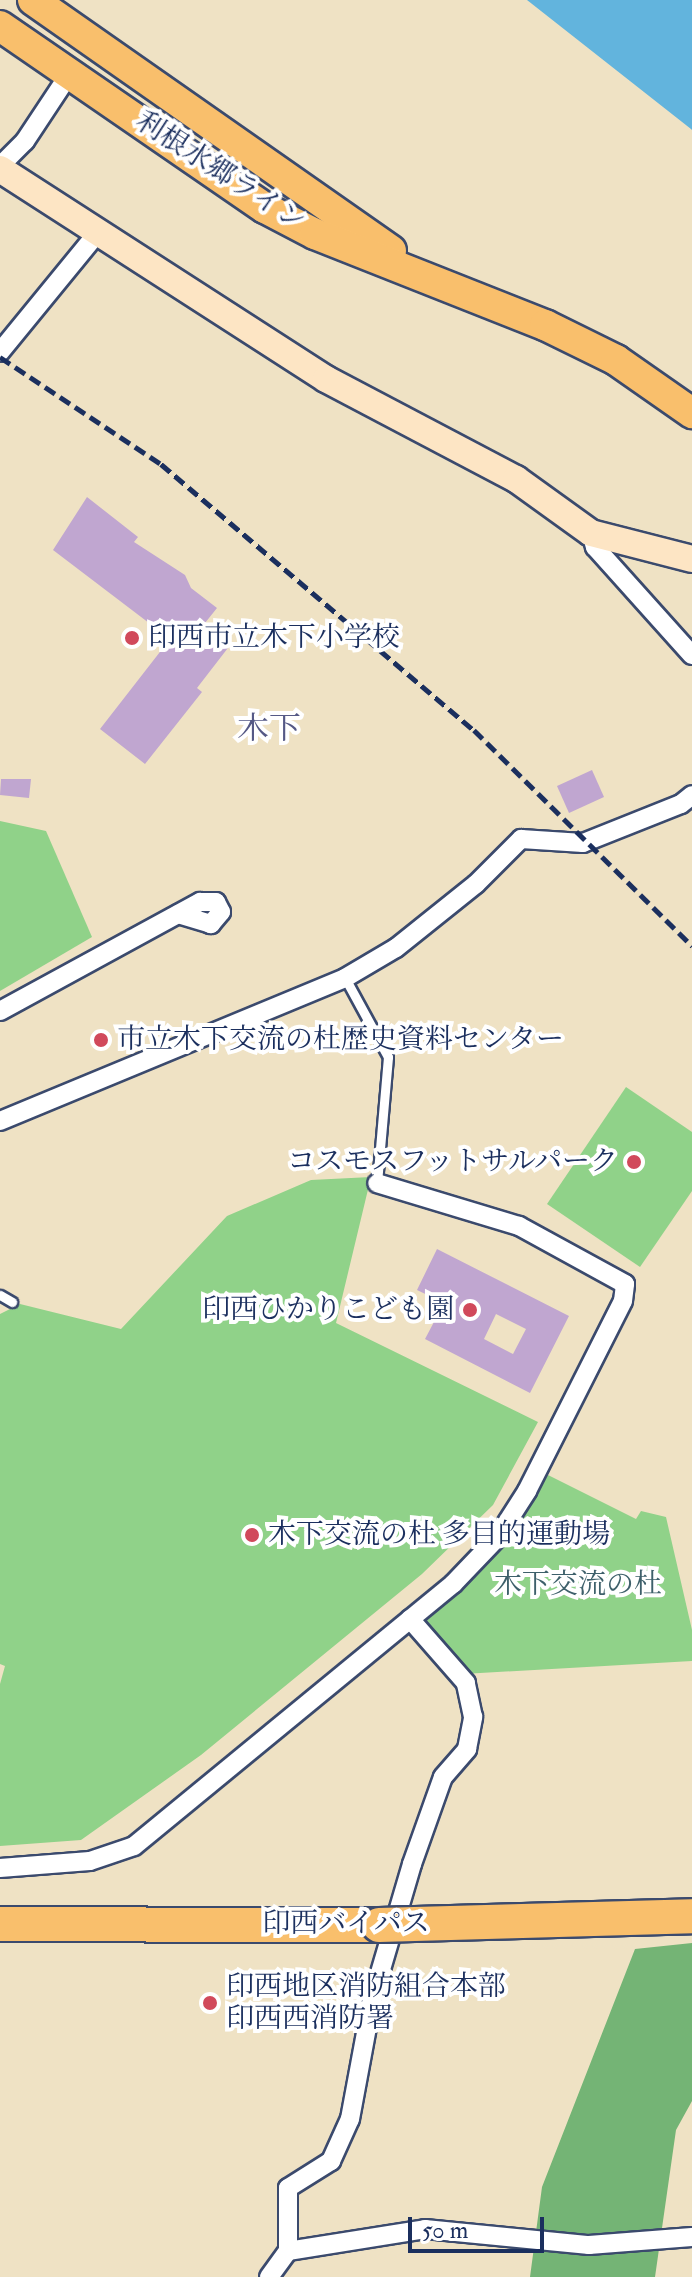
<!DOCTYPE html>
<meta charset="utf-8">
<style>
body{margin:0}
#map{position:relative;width:692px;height:2277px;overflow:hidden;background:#efe2c4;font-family:"IM FELL Double Pica","Noto Serif JP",serif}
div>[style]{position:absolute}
.green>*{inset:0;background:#90d289}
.forest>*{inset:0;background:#74b475}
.water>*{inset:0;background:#62b4dd}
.building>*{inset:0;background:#c0a6d0}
.roads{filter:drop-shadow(2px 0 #3b4a6d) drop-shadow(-2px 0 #3b4a6d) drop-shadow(0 2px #3b4a6d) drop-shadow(0 -2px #3b4a6d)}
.lane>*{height:9px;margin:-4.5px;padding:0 4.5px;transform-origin:4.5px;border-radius:4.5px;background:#fff}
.street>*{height:18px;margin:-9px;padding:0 9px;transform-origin:9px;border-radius:9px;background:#fff}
.secondary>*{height:26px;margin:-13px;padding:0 13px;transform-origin:13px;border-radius:13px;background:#fde5c4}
.primary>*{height:30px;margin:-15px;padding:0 15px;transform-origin:15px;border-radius:15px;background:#f9bf6c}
.highway>*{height:34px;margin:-17px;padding:0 17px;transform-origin:17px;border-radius:17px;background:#f9bf6c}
.rail>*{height:5px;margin-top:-2.5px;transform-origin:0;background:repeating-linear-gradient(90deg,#1b2f5e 0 12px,transparent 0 18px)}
.bridges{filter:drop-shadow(2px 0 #3b4a6d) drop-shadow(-2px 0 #3b4a6d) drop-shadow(0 2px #3b4a6d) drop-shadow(0 -2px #3b4a6d)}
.highway-bridge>*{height:34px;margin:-17px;padding:0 17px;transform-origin:17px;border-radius:17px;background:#f9bf6c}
.dots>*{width:22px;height:22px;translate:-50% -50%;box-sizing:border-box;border:4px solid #fff;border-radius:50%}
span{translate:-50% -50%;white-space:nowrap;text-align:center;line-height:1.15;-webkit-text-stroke:8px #fff;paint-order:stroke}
.street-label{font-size:28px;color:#1b2f5e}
.poi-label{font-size:28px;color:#1b2f5e}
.left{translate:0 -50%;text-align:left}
.right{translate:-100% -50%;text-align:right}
.park-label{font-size:28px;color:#3e606b}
.quarter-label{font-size:32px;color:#555986}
.scale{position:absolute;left:408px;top:2217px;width:136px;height:36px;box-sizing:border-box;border:4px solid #1b2f5e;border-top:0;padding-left:10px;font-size:24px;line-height:28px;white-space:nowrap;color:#1b2f5e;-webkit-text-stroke:6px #fff;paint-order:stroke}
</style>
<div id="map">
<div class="green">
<div style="clip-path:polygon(0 821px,46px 831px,92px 937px,0 991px)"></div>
<div style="clip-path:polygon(626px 1087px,692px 1132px,692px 1191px,640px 1267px,547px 1204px)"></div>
<div style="clip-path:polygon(371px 1177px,336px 1323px,538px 1422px,493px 1505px,422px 1574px,201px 1755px,81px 1840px,0 1846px,0 1684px,5px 1666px,0 1664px,0 1314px,20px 1304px,121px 1329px,227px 1216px,311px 1180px)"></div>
<div style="clip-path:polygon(548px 1475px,636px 1519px,641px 1511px,666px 1517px,692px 1630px,692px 1661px,463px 1674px,424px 1618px,488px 1564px)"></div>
</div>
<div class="forest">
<div style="clip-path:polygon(692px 1943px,692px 2101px,676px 2130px,655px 2277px,530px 2277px,542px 2187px,635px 1949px)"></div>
</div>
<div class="water">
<div style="clip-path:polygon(527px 0,692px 0,692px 130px,691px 129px)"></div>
</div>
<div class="building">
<div style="clip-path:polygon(87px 497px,138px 537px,134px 542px,185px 575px,191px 588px,217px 608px,205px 623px,231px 644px,197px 688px,202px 692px,145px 764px,100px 729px,170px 639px,53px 550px)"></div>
<div style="clip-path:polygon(592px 770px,604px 797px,569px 813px,557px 786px)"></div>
<div style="clip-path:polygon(1px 779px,31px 779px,29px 798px,0 795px)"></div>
<div style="clip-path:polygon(evenodd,437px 1249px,569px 1316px,530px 1393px,425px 1339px,444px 1303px,417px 1290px,437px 1249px,496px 1314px,526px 1329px,513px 1354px,484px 1339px,496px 1314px)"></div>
</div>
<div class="roads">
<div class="lane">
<div style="left:345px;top:978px;width:90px;rotate:61.4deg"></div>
<div style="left:388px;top:1057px;width:126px;rotate:95deg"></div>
<div style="left:0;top:1295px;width:14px;rotate:30deg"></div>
</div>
<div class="street">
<div style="left:0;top:166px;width:35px;rotate:-45deg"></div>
<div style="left:25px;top:141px;width:82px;rotate:-56.5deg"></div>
<div style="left:0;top:352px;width:156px;rotate:-50.7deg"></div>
<div style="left:591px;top:533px;width:15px;rotate:74deg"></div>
<div style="left:595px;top:547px;width:145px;rotate:48.1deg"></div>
<div style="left:0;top:1011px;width:228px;rotate:-28.6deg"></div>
<div style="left:200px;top:902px;width:16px"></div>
<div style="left:216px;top:902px;width:11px;rotate:63deg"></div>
<div style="left:221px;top:912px;width:16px;rotate:130deg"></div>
<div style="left:211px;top:924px;width:34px;rotate:-163deg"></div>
<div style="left:0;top:1121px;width:373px;rotate:-22.5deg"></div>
<div style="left:345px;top:978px;width:59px;rotate:-30.5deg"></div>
<div style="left:396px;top:948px;width:102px;rotate:-38.7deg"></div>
<div style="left:476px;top:884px;width:64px;rotate:-45deg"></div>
<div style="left:521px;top:839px;width:62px;rotate:3.7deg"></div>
<div style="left:583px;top:843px;width:105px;rotate:-21.7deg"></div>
<div style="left:681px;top:804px;width:14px;rotate:-39deg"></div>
<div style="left:0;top:1868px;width:90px;rotate:-4.4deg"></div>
<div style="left:90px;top:1861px;width:46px;rotate:-18.8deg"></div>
<div style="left:134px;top:1846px;width:413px;rotate:-39.4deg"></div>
<div style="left:453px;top:1584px;width:64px;rotate:-46.3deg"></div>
<div style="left:497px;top:1538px;width:56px;rotate:-57.4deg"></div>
<div style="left:527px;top:1491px;width:213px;rotate:-63.2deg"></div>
<div style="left:623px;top:1301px;width:17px;rotate:-83deg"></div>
<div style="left:625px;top:1284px;width:121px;rotate:-151.3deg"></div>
<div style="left:519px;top:1226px;width:148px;rotate:-163.2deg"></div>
<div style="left:288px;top:2251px;width:139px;rotate:-9.1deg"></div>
<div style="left:425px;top:2229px;width:165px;rotate:5.6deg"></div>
<div style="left:589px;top:2245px;width:103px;rotate:-4.4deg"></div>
<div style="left:269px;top:2277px;width:32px;rotate:-54deg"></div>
<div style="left:288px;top:2251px;width:63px;rotate:-90deg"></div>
<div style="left:288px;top:2188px;width:51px;rotate:-32.1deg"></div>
<div style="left:331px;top:2161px;width:46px;rotate:-65.7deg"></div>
<div style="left:350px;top:2119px;width:121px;rotate:-79.5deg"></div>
<div style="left:372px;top:2000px;width:142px;rotate:-73.6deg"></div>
<div style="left:412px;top:1864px;width:92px;rotate:-70.4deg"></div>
<div style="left:443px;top:1777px;width:37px;rotate:-49deg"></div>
<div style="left:467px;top:1749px;width:33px;rotate:-79deg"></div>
<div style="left:473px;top:1717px;width:35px;rotate:-102deg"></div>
<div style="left:466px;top:1683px;width:85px;rotate:-131.2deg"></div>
</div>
<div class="secondary">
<div style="left:0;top:169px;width:388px;rotate:32.8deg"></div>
<div style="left:326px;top:379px;width:215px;rotate:27.8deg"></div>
<div style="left:516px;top:479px;width:92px;rotate:35.8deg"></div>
<div style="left:591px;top:533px;width:104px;rotate:14.4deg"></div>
</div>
<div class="primary">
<div style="left:33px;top:0;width:437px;rotate:35deg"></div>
<div style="left:0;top:26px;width:321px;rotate:34.5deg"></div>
<div style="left:265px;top:208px;width:56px;rotate:27.5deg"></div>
<div style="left:315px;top:234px;width:247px;rotate:21.6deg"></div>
<div style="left:545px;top:325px;width:79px;rotate:26.2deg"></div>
<div style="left:616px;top:360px;width:93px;rotate:34.9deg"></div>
</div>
<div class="highway">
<div style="left:0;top:1924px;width:379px;rotate:0.2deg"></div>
</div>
</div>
<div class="rail">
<div style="left:0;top:357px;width:193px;rotate:33.6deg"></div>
<div style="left:161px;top:464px;width:411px;rotate:40.4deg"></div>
<div style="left:474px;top:730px;width:307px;rotate:44.7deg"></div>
</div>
<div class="bridges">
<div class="highway-bridge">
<div style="left:379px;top:1925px;width:313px;rotate:-1.6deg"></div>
</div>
</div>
<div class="dots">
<div style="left:132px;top:638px;background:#d1495b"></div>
<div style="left:101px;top:1040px;background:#d1495b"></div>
<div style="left:634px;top:1162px;background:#d1495b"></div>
<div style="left:470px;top:1310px;background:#d1495b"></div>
<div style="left:252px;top:1535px;background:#d1495b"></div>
<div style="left:210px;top:2003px;background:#d1495b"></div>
</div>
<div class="street-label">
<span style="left:220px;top:172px;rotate:33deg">利根水郷ライン</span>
<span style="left:346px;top:1924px">印西バイパス</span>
</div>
<div class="poi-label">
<span class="left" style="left:148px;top:638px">印西市立木下小学校</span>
<span class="left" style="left:117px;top:1040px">市立木下交流の杜歴史資料センター</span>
<span class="right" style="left:618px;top:1162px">コスモスフットサルパーク</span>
<span class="right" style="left:454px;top:1310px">印西ひかりこども園</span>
<span class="left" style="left:268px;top:1535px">木下交流の杜 多目的運動場</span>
<span class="left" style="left:226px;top:2003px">印西地区消防組合本部<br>印西西消防署</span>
</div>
<div class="park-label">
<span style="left:578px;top:1585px">木下交流の杜</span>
</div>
<div class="quarter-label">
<span style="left:269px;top:729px">木下</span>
</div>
<div class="scale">50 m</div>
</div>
